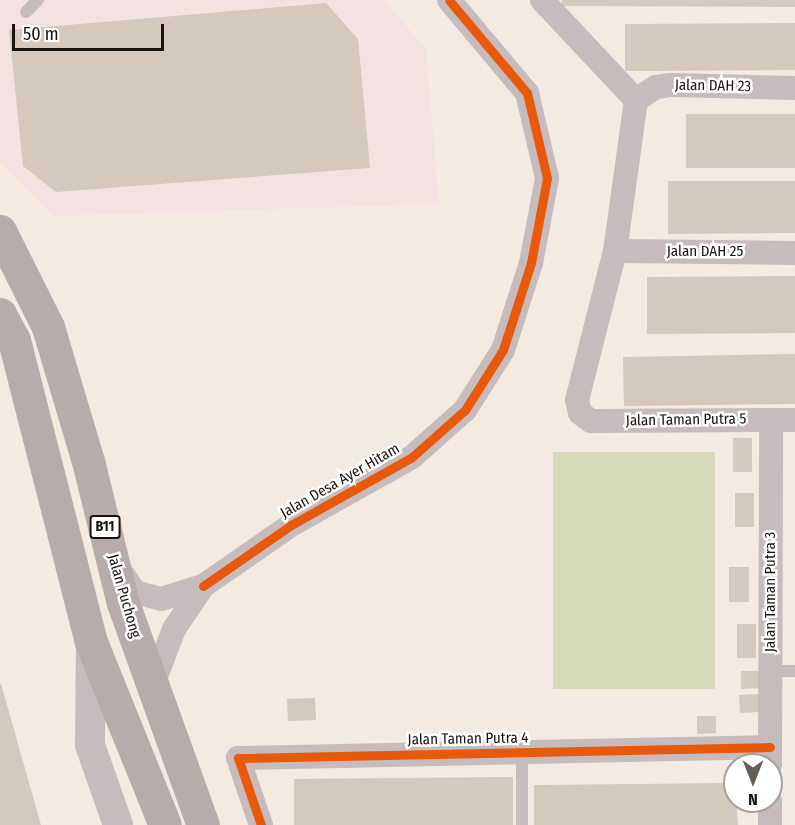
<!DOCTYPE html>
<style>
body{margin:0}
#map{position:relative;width:795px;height:825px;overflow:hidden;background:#f3eae2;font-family:"Fira Sans Condensed",sans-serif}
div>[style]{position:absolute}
.education>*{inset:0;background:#f4e2e3}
.green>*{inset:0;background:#d6dcba}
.building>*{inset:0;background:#d5c8bc}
.service>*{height:12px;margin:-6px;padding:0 6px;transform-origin:6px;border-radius:6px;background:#c7bcbd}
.minor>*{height:24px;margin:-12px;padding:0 12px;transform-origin:12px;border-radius:12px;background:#c7bcbd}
.tertiary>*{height:30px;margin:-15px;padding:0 15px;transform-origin:15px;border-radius:15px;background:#c7bcbd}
.primary>*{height:33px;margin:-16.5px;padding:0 16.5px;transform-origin:16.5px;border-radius:16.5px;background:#b8abac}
.cycleway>*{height:9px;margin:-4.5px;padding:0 4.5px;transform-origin:4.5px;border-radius:4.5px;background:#e8590c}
span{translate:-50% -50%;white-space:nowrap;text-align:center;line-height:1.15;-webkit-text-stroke:5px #fff;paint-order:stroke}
.shield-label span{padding:2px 4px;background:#fff;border:2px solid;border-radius:4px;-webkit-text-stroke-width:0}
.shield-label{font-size:14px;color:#19140f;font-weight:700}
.street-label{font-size:15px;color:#19140f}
.north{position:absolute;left:723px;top:753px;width:60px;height:60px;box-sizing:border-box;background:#fff;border:2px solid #a3a19f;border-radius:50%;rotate:180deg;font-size:16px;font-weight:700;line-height:24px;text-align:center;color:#19140f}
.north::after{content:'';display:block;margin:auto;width:21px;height:27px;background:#655f59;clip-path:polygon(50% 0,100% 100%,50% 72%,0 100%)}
.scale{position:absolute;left:12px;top:24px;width:152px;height:27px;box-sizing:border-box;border:3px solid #19140f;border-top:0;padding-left:8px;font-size:18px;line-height:21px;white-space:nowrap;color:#19140f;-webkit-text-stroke:4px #fff;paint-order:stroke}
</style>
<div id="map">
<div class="education">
<div style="clip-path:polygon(0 0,383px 0,426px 48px,439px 204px,53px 216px,0 163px)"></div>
</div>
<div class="green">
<div style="clip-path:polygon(553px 452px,715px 452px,715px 689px,553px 689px)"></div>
</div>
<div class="building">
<div style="clip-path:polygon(562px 0,795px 0,795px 7px,562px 6px)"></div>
<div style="clip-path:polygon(326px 3px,358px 39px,370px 168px,56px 192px,23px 166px,9px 30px)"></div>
<div style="clip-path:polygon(795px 23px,795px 70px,625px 71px,625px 24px)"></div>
<div style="clip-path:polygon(686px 114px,795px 114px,795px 168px,686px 168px)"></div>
<div style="clip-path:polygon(668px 181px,795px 181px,795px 233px,668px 234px)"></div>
<div style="clip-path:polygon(795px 276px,795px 333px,647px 334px,647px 277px)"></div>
<div style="clip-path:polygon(795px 354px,795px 404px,624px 406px,623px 357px)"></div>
<div style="clip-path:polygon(733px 438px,752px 438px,752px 472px,733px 472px)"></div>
<div style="clip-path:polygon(735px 493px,754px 493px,754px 527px,735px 527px)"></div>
<div style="clip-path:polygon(729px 567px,749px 567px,749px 602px,729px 602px)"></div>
<div style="clip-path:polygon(737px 624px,756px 624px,756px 658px,737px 658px)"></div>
<div style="clip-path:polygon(741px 671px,760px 671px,761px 688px,741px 689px)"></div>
<div style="clip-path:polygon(0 684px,1px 684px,41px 825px,0 825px)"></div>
<div style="clip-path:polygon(759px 694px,759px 712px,740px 713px,739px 695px)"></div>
<div style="clip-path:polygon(315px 698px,316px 720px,288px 721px,287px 699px)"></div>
<div style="clip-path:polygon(697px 716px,716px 716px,716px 733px,697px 734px)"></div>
<div style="clip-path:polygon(513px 777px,513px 825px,294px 825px,294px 779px)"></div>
<div style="clip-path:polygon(735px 783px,738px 825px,534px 825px,534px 785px)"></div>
</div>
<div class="service">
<div style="left:26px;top:12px;width:17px;rotate:-45deg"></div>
<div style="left:770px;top:671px;width:25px"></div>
<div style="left:522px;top:752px;width:73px;rotate:90deg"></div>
</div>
<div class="minor">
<div style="left:542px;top:0;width:137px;rotate:46.8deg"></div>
<div style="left:636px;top:100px;width:152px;rotate:97.9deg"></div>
<div style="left:615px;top:251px;width:154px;rotate:104.3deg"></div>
<div style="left:577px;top:400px;width:13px;rotate:77deg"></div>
<div style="left:580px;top:413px;width:14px;rotate:36deg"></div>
<div style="left:591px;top:421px;width:204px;rotate:-0.3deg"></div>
<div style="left:636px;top:100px;width:24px;rotate:-33deg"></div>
<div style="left:656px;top:87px;width:15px;rotate:-8deg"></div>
<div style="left:671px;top:85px;width:124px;rotate:1.4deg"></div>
<div style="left:615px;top:251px;width:180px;rotate:0.6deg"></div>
<div style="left:118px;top:568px;width:29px;rotate:55deg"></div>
<div style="left:135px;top:592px;width:27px;rotate:15deg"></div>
<div style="left:161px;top:599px;width:44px;rotate:-17.2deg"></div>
<div style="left:203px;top:586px;width:52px;rotate:124deg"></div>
<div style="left:174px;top:629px;width:62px;rotate:110.8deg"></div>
<div style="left:203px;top:586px;width:107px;rotate:-34.7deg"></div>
<div style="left:291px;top:525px;width:139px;rotate:-29.3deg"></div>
<div style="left:412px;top:457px;width:71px;rotate:-41.6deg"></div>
<div style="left:465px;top:410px;width:71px;rotate:-57.7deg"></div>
<div style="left:503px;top:350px;width:91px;rotate:-72.2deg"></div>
<div style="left:531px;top:263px;width:86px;rotate:-79.3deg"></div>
<div style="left:547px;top:178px;width:87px;rotate:-103.2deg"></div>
<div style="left:527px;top:93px;width:121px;rotate:-130deg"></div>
<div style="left:770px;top:765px;width:345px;rotate:-89.8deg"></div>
<div style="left:261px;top:825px;width:71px;rotate:-108.9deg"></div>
<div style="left:238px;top:758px;width:532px;rotate:-1.18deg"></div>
<div style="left:770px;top:825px;width:24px;rotate:-90deg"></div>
</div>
<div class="tertiary">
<div style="left:91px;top:642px;width:103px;rotate:90.6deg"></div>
<div style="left:90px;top:745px;width:85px;rotate:70.7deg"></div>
</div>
<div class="primary">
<div style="left:0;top:231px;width:107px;rotate:63.4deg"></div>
<div style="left:48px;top:327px;width:140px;rotate:73.4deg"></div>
<div style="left:88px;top:461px;width:146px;rotate:76.2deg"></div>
<div style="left:123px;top:603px;width:236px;rotate:70.2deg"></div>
<div style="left:0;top:314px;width:30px;rotate:62deg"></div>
<div style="left:14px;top:340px;width:312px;rotate:75.7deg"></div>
<div style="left:91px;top:642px;width:197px;rotate:68deg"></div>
</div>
<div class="cycleway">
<div style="left:203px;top:586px;width:107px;rotate:-34.7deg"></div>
<div style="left:291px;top:525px;width:139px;rotate:-29.3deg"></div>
<div style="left:412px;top:457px;width:71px;rotate:-41.6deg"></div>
<div style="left:465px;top:410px;width:71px;rotate:-57.7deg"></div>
<div style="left:503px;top:350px;width:91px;rotate:-72.2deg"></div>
<div style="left:531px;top:263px;width:86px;rotate:-79.3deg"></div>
<div style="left:547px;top:178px;width:87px;rotate:-103.2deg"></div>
<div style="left:527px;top:93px;width:121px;rotate:-130deg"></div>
<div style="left:261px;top:825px;width:71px;rotate:-108.9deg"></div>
<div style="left:238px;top:758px;width:532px;rotate:-1.18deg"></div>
</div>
<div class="shield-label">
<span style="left:105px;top:527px">B11</span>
</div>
<div class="street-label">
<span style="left:713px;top:86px;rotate:1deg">Jalan DAH 23</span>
<span style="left:705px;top:252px">Jalan DAH 25</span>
<span style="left:686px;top:420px;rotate:-1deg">Jalan Taman Putra 5</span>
<span style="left:340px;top:481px;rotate:-30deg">Jalan Desa Ayer Hitam</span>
<span style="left:771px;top:592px;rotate:-90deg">Jalan Taman Putra 3</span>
<span style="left:124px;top:596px;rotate:74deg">Jalan Puchong</span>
<span style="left:468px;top:739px;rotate:-1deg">Jalan Taman Putra 4</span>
</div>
<div class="north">N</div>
<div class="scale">50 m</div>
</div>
